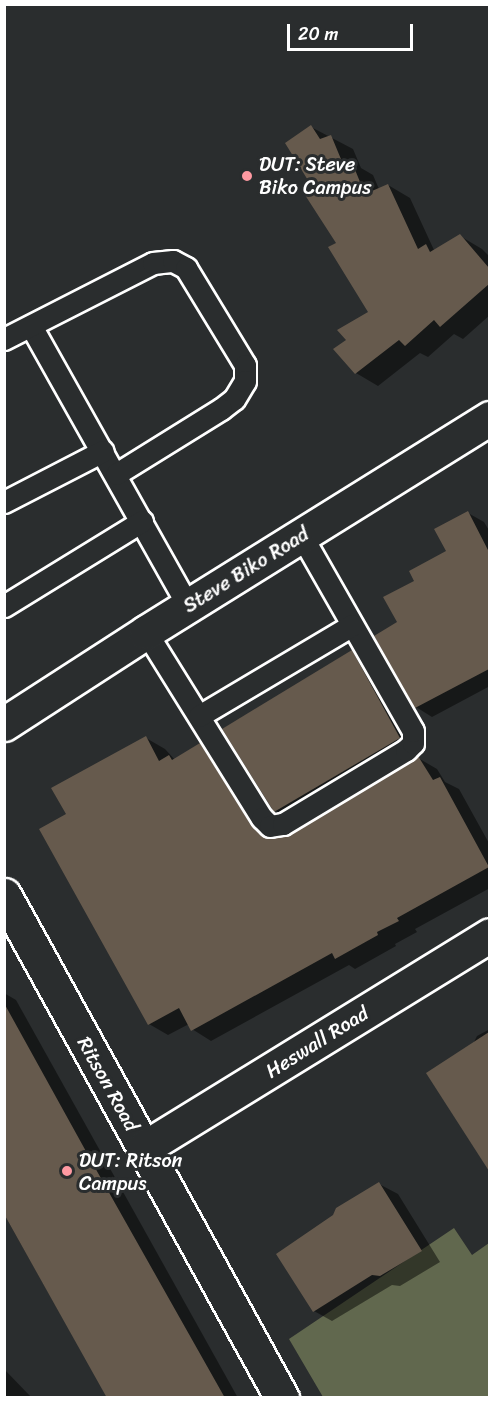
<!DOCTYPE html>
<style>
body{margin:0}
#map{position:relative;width:494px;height:1402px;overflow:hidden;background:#2a2d2e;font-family:Sriracha,sans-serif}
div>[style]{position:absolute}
.green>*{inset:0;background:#61684e}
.shadow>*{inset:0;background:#0007}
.building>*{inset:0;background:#665a4d}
.roads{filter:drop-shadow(2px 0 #fff) drop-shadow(-2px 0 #fff) drop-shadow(0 2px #fff) drop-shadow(0 -2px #fff)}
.service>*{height:21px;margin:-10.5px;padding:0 10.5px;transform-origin:10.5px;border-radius:10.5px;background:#2a2d2e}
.minor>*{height:33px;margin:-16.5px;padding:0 16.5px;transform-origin:16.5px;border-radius:16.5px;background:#2a2d2e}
.dots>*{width:16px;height:16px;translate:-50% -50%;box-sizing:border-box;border:3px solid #2a2d2e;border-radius:50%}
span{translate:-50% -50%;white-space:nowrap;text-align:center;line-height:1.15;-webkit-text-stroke:6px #2a2d2e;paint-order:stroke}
.poi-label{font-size:20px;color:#fff}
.left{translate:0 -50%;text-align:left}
.street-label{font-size:20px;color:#fff}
.frame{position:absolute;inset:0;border:6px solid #fff;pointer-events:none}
.scale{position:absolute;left:287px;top:24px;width:126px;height:27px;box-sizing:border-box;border:3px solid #fff;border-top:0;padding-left:8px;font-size:18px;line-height:21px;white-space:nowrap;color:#fff;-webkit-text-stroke:4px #2a2d2e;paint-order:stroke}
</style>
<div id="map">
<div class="green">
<div style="clip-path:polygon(454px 1228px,472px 1255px,489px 1243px,489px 1397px,323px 1397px,289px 1339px)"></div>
</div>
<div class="shadow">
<div style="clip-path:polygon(311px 127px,353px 149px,361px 168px,373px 175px,379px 189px,388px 185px,410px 198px,434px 250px,460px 236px,482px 249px,490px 257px,490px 315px,463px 339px,454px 334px,428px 357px,420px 353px,378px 386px,356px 373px,335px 349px,348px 341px,370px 313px,316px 191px)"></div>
<div style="clip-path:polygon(468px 513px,484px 522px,490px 532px,490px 686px,432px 717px,416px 707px,399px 623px,416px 581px,448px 552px)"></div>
<div style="clip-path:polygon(352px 651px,371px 662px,418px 749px,294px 822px,276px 811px,224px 730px)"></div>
<div style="clip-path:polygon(146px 738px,165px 749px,175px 760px,200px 744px,219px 755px,273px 840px,290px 836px,418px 758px,437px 769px,445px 782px,459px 789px,490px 845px,490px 888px,415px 929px,417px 932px,395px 944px,396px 946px,355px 969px,349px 965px,211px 1041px,192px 1029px,189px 1024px,168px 1035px,149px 1024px,68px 815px)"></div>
<div style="clip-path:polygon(4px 993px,16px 1000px,238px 1398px,108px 1398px,4px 1214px)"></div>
<div style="clip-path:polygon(490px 1029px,490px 1168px,428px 1073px,473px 1044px,477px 1036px)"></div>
<div style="clip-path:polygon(379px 1184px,398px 1194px,440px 1262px,400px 1286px,392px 1285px,332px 1321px,314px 1311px)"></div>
<div style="clip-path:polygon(4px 1369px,32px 1398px,4px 1398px)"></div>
</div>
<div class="building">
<div style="clip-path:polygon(311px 125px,320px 139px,331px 135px,343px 164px,351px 160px,365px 194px,388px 184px,418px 249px,426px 244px,430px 252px,460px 234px,489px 268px,489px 284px,440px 327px,434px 320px,405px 346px,399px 340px,355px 374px,333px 349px,346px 340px,337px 330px,368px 312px,328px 247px,336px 243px,305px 195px,314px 190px,285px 143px)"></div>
<div style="clip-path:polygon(468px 511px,489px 552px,489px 669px,415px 708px,374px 636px,397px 622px,383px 597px,414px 581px,409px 571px,446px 551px,434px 529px)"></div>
<div style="clip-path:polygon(352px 650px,400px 738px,274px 812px,222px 729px)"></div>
<div style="clip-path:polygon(146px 736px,159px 761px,169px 755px,172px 760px,200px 743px,251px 825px,261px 835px,271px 839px,290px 835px,418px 756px,433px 780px,440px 777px,489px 867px,397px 918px,399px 921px,377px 932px,378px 935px,335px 959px,332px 953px,191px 1031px,179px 1008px,148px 1025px,39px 829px,66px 814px,51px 788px)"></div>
<div style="clip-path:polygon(4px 1003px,98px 1173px,225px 1398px,107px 1398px,4px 1214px)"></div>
<div style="clip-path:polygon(489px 1032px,489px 1171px,426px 1073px)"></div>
<div style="clip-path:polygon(379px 1182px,422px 1251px,380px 1276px,372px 1275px,313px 1312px,276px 1254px,333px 1215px,336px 1208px)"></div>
</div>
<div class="roads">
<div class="service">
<div style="left:31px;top:326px;width:321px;rotate:60.7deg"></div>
<div style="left:4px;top:339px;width:167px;rotate:-27deg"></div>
<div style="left:153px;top:263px;width:20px;rotate:-6deg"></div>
<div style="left:173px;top:261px;width:15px;rotate:28deg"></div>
<div style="left:186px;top:268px;width:114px;rotate:58.7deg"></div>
<div style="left:245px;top:365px;width:16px;rotate:90deg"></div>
<div style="left:245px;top:381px;width:21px;rotate:121deg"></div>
<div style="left:234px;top:399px;width:16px;rotate:142deg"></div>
<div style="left:221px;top:409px;width:123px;rotate:148.2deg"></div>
<div style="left:4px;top:502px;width:111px;rotate:-27.3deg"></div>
<div style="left:4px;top:606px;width:162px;rotate:-31.6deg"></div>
<div style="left:146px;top:632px;width:219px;rotate:58.1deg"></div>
<div style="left:262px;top:818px;width:11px;rotate:45deg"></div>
<div style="left:270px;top:826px;width:13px;rotate:-9deg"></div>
<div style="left:283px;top:824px;width:144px;rotate:-31deg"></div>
<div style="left:406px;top:750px;width:10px;rotate:-45deg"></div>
<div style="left:413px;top:743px;width:12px;rotate:-90deg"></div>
<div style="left:413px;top:731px;width:226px;rotate:-119.7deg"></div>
<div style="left:199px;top:716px;width:178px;rotate:-30.7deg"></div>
</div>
<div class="minor">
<div style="left:4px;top:724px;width:169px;rotate:-32.9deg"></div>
<div style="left:146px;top:632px;width:405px;rotate:-31.9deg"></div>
<div style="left:4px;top:895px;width:575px;rotate:61.07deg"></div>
<div style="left:144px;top:1148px;width:406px;rotate:-31.6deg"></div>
</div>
</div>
<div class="dots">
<div style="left:247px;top:176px;background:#ff9aa2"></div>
<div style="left:67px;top:1171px;background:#ff9aa2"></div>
</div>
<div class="poi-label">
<span class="left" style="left:259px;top:176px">DUT: Steve<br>Biko Campus</span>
<span class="left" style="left:79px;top:1172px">DUT: Ritson<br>Campus</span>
</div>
<div class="street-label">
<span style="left:246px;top:570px;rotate:-32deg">Steve Biko Road</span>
<span style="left:317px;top:1042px;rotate:-32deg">Heswall Road</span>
<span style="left:108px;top:1084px;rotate:61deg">Ritson Road</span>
</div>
<div class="frame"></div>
<div class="scale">20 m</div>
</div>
